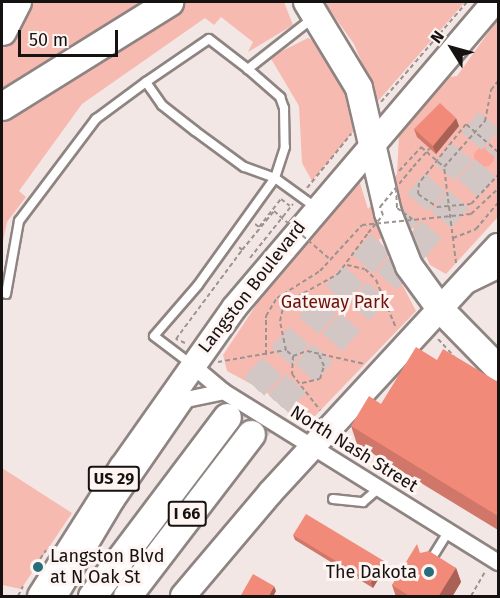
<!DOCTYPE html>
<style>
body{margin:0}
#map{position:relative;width:500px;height:598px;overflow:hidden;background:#f3e7e5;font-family:"Fira Sans",sans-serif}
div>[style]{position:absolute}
.green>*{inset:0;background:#f7bab0}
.water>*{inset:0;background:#fba698}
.round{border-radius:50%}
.motorway-tunnel>*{height:27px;margin-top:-13.5px;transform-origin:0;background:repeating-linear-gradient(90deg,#d2c7c5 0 27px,transparent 0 41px)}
.path>*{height:2px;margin-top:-1px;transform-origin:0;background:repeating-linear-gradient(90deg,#9c9391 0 4.5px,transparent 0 7.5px)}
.roads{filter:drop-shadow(2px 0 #8e8482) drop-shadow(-2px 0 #8e8482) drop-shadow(0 2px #8e8482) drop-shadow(0 -2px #8e8482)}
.service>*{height:8px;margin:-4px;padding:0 4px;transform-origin:4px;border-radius:4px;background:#fff}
.minor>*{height:15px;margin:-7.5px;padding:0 7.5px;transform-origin:7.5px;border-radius:7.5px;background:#fff}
.primary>*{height:24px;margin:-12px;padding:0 12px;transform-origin:12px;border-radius:12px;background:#fff}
.trunk>*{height:26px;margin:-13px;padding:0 13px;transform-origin:13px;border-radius:13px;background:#fff}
.motorway>*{height:27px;margin:-13.5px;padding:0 13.5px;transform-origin:13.5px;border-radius:13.5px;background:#fff}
.path-bridge>*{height:2px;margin-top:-1px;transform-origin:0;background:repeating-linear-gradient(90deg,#9c9391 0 4.5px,transparent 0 7.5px)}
.wall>*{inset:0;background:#d07769}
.shaded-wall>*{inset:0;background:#a96155}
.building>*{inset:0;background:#f28a7a}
.dots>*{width:16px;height:16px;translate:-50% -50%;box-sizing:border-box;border:3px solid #fef5f3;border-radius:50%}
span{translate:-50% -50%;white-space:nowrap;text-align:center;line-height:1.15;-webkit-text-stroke:6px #fef5f3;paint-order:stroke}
.shield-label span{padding:2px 4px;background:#fef5f3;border:2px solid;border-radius:4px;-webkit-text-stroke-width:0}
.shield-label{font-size:16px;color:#161211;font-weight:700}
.street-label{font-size:18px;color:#161211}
.park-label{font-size:18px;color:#6f120a}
.poi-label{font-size:18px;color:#161211}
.left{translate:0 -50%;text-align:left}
.right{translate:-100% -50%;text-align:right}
.frame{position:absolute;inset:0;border:3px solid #161211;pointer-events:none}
.north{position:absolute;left:422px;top:18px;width:60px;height:60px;-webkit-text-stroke:4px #fef5f3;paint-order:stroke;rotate:307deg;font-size:16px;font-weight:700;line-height:24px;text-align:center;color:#161211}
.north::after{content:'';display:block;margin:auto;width:21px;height:27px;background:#161211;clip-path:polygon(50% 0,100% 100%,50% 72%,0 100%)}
.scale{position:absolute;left:18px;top:30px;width:100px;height:27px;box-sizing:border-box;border:3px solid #161211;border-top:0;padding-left:8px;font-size:18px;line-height:21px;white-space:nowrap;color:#161211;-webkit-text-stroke:4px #fef5f3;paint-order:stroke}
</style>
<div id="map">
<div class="green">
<div style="clip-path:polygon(26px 2px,154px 2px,38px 75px,29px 71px,2px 89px,2px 50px)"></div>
<div style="clip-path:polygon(187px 2px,284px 2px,293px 25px,248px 52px,253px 42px,221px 17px,214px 25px,205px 18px,82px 104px,19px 191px,26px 197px,7px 222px,2px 246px,2px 118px)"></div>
<div style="clip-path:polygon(324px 2px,465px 2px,378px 101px,354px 44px)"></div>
<div style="clip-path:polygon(498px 19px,498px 217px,446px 274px,430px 265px,411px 223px,391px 227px,379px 240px,416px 311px,313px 418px,227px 371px,223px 355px,290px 254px,348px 185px,360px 183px,368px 209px,397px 174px,399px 135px,449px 77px,457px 76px)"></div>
<div style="clip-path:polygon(308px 38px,320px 44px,335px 66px,355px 116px,353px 132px,312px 181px,302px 163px,299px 106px,270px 57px)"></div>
<div style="clip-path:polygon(2px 468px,72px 513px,21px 589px,2px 585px)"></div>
</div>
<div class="water">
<div class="round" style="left:474px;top:147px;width:20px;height:20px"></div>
</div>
<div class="motorway-tunnel">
<div style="left:227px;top:417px;width:409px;rotate:-48.5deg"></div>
<div style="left:251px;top:434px;width:373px;rotate:-48.6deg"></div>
</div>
<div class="path">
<div style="left:381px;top:102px;width:132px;rotate:-49.3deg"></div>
<div style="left:498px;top:152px;width:43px;rotate:-138.8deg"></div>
<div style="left:466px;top:124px;width:75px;rotate:128.5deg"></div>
<div style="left:419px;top:183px;width:11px;rotate:95deg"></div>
<div style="left:418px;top:194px;width:23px;rotate:34deg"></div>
<div style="left:437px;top:207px;width:34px;rotate:-5deg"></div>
<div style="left:471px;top:204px;width:40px;rotate:-47deg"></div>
<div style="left:399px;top:171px;width:33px;rotate:-47deg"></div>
<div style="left:421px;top:147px;width:30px;rotate:41deg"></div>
<div style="left:409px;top:172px;width:6px;rotate:-51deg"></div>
<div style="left:307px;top:188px;width:70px;rotate:-50.8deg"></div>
<div style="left:255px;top:224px;width:5px;rotate:37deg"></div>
<div style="left:259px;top:227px;width:36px;rotate:-52deg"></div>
<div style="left:281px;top:199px;width:11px;rotate:38deg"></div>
<div style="left:453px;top:238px;width:25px;rotate:-21deg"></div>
<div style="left:476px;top:229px;width:34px;rotate:-50deg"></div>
<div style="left:250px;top:258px;width:69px;rotate:-51.5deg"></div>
<div style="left:456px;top:263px;width:97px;rotate:-97.1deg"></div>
<div style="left:444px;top:167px;width:62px;rotate:-48.3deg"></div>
<div style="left:485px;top:121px;width:32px;rotate:-79deg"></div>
<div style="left:491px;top:90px;width:11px;rotate:-52deg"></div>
<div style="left:347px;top:265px;width:18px;rotate:13deg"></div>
<div style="left:365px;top:269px;width:16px;rotate:45deg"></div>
<div style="left:376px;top:280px;width:52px;rotate:67.4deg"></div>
<div style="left:438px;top:339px;width:23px;rotate:47deg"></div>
<div style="left:185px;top:343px;width:10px;rotate:-156deg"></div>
<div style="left:176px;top:339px;width:111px;rotate:-53.4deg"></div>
<div style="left:242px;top:250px;width:4px;rotate:-135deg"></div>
<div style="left:287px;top:351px;width:8px;rotate:40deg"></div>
<div style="left:293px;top:356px;width:18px;rotate:93deg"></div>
<div style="left:292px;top:374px;width:46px;rotate:52.1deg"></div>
<div style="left:293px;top:356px;width:15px;rotate:-20deg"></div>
<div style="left:307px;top:351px;width:58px;rotate:12.8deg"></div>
<div style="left:218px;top:362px;width:69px;rotate:-10deg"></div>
<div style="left:286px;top:350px;width:30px;rotate:-102deg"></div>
<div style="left:280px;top:321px;width:17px;rotate:-77deg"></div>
<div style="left:284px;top:304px;width:62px;rotate:-29.1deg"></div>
<div style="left:338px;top:274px;width:51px;rotate:-53.8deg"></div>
<div style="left:302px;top:383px;width:18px;rotate:-13deg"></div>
<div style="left:320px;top:379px;width:14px;rotate:-73deg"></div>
<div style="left:324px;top:366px;width:12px;rotate:-114deg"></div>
<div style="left:36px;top:565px;width:18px;rotate:-56deg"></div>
<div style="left:18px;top:596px;width:11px;rotate:-63deg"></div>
<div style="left:471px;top:596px;width:28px;rotate:-60deg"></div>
</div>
<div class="roads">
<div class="service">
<div style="left:313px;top:18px;width:83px;rotate:141.9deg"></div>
<div style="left:248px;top:69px;width:43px;rotate:41.2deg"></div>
<div style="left:280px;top:97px;width:12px;rotate:70deg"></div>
<div style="left:284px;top:108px;width:39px;rotate:89deg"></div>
<div style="left:285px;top:147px;width:33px;rotate:108deg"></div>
<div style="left:275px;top:178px;width:49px;rotate:35.9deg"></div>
<div style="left:6px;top:294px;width:74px;rotate:-79.9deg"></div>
<div style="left:19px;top:221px;width:128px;rotate:-53deg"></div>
<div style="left:96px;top:119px;width:62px;rotate:-36.5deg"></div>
<div style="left:191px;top:364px;width:46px;rotate:-142.9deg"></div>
<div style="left:154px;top:336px;width:67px;rotate:-49.2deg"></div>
<div style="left:198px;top:285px;width:132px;rotate:-54.3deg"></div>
<div style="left:275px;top:178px;width:33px;rotate:-160deg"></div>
<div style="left:244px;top:167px;width:61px;rotate:-143.7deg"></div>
<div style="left:195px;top:131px;width:42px;rotate:-141.8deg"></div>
<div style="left:162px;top:105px;width:28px;rotate:-125deg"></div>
<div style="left:146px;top:82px;width:76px;rotate:-34.3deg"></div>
<div style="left:209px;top:39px;width:49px;rotate:37.6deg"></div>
<div style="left:333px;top:499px;width:30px;rotate:6deg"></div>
<div style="left:363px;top:502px;width:21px;rotate:-41deg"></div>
<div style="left:430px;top:561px;width:36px;rotate:-58deg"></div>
</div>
<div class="minor">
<div style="left:469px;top:284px;width:32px;rotate:-26deg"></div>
<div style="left:192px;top:365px;width:40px;rotate:40deg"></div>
<div style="left:223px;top:391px;width:324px;rotate:31.9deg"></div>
<div style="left:59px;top:596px;width:109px;rotate:-59.2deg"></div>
<div style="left:115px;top:502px;width:125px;rotate:-55.4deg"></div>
<div style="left:186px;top:399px;width:38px;rotate:-12deg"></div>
</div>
<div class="primary">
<div style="left:40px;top:596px;width:153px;rotate:-57.6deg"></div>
<div style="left:122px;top:467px;width:194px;rotate:-54.8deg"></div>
<div style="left:234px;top:308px;width:402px;rotate:-49.6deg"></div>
<div style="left:183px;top:596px;width:135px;rotate:-49.8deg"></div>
<div style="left:270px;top:493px;width:336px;rotate:-47.3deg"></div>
</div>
<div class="trunk">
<div style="left:307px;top:2px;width:100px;rotate:58.8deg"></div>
<div style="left:359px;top:88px;width:128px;rotate:76.9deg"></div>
<div style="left:388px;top:213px;width:57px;rotate:68.4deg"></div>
<div style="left:409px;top:266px;width:54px;rotate:54deg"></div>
<div style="left:441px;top:310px;width:81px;rotate:45.5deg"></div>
</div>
<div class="motorway">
<div style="left:2px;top:31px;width:33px;rotate:-63deg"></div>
<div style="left:2px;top:106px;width:197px;rotate:-31.9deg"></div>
<div style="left:92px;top:596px;width:224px;rotate:-53deg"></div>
<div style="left:127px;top:596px;width:204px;rotate:-52.6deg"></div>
</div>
</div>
<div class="path-bridge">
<div style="left:413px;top:167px;width:25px;rotate:-48deg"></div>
<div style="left:396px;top:188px;width:20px;rotate:87deg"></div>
<div style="left:397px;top:208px;width:19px;rotate:36deg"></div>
<div style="left:368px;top:233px;width:23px;rotate:-50deg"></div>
<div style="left:383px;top:215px;width:9px;rotate:-111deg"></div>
<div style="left:380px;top:207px;width:45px;rotate:-50.4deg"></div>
<div style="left:242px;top:250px;width:50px;rotate:-50.6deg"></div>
<div style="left:274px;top:211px;width:75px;rotate:40.7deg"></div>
<div style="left:266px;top:355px;width:39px;rotate:-90deg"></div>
<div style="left:266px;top:316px;width:21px;rotate:-59deg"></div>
<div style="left:277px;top:298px;width:51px;rotate:-32.1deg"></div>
<div style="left:320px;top:271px;width:62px;rotate:-47.6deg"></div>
<div style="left:362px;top:225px;width:110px;rotate:-5.8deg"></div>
<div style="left:471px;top:214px;width:37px;rotate:-43deg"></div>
</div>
<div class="wall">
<div style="clip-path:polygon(459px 126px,436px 154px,417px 137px,414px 129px)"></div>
<div style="clip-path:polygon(437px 360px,498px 382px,498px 530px,357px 444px,351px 426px,381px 404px)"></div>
<div style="clip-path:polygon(293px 535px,386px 566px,373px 588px,295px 540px)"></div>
<div style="clip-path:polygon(420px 553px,456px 568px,461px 582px,452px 597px,396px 597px,392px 585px)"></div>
</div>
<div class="shaded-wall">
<div style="clip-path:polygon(456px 118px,459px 126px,436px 154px,433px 146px)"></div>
<div style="clip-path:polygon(384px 561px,386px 566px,373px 588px,371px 582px)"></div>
<div style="clip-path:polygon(456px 568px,461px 582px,452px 597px,438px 597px)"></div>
<div style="clip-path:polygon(274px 586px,276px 591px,273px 597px,268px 597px)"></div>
</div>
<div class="building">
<div style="clip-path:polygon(440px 103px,456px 118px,433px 146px,414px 129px)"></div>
<div style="clip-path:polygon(416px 347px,437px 360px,443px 349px,498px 382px,498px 516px,351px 426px,369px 396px,381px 404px)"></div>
<div style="clip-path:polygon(306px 514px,384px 561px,371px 582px,293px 535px)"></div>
<div style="clip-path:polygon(417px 544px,420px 553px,429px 551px,456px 568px,438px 597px,411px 597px,392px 585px)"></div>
<div style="clip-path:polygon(253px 574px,274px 586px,268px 597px,240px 597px)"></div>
</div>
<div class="dots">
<div style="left:38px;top:567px;background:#266e7a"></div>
<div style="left:429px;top:572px;background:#266e7a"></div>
</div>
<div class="shield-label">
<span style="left:114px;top:479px">US 29</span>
<span style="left:187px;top:514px">I 66</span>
</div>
<div class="street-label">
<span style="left:252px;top:287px;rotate:-52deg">Langston Boulevard</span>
<span style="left:354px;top:449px;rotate:32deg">North Nash Street</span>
</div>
<div class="park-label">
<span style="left:335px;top:302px">Gateway Park</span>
</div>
<div class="poi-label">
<span class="left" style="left:50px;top:567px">Langston Blvd<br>at N Oak St</span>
<span class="right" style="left:417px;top:572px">The Dakota</span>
</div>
<div class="frame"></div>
<div class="north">N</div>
<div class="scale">50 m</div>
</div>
